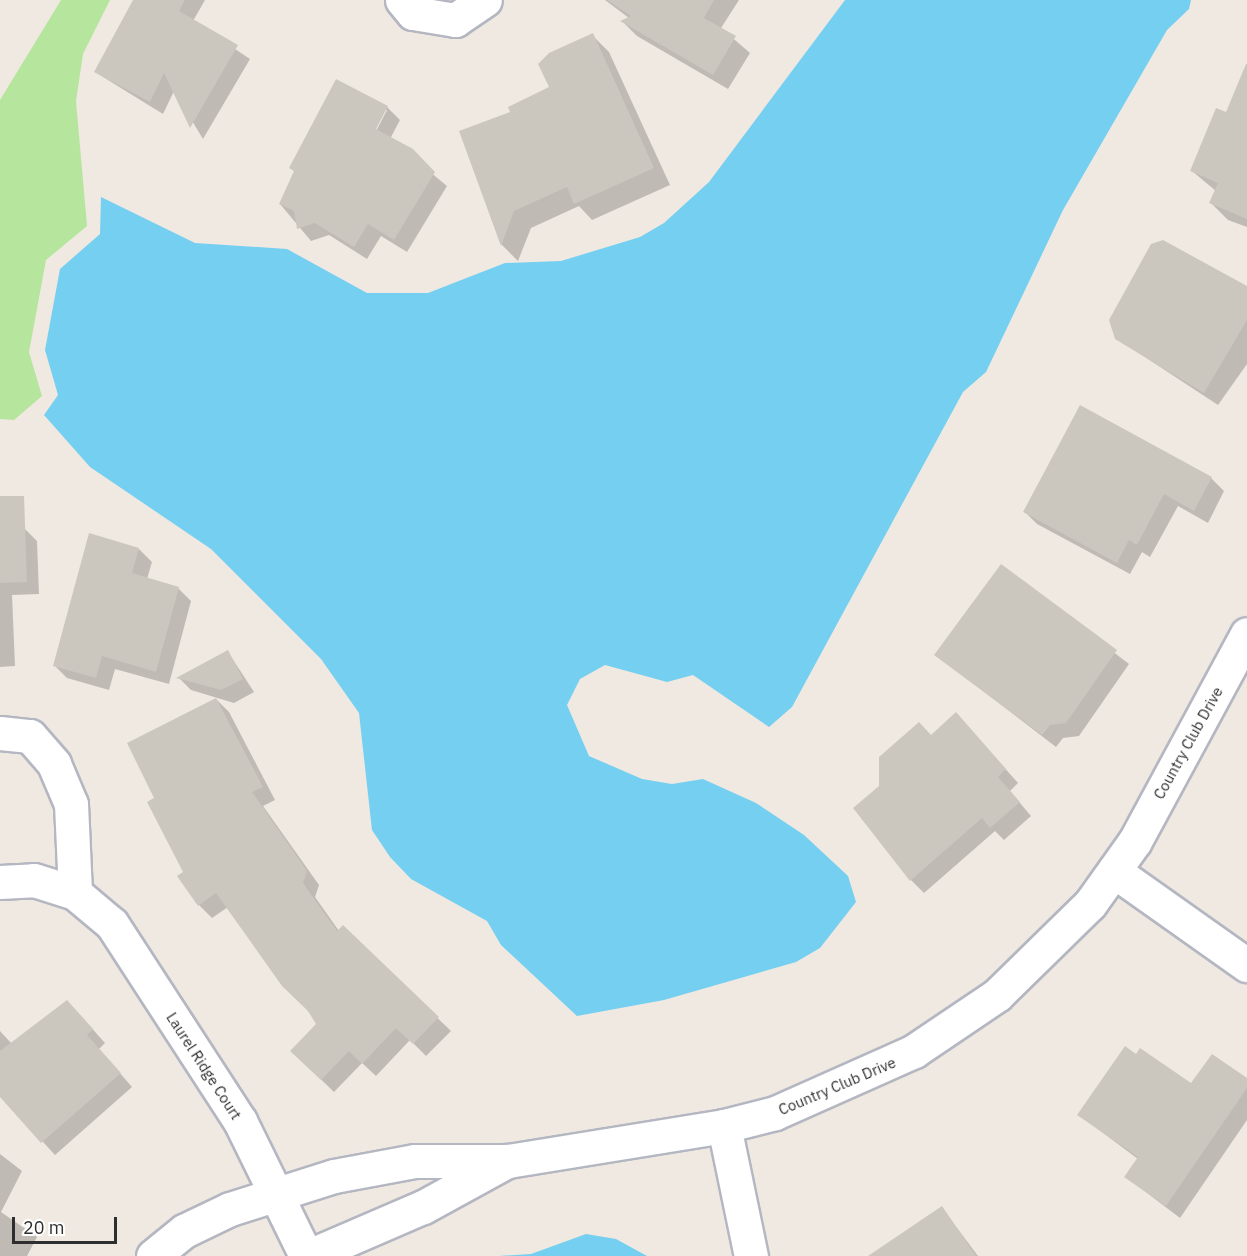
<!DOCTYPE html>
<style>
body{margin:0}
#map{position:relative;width:1247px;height:1256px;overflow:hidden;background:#efe9e1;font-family:"IBM Plex Sans",sans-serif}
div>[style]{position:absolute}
.green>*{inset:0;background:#b6e59e}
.water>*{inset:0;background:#75cff0}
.shadow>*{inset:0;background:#0003}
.building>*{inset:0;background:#cbc7bf}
.roads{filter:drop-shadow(2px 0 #b4b7c1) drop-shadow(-2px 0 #b4b7c1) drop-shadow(0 2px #b4b7c1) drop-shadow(0 -2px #b4b7c1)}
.minor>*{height:33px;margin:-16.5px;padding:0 16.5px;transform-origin:16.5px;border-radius:16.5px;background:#fff}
span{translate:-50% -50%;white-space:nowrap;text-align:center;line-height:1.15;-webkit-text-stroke:4.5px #fff;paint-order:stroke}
.street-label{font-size:15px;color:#2e2e2e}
.scale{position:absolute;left:12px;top:1217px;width:105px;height:27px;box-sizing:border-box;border:3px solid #2e2e2e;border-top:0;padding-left:8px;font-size:18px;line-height:21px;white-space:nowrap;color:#2e2e2e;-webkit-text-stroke:4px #fff;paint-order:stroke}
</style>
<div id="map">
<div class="green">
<div style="clip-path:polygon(61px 0,110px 0,83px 54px,76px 101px,87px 226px,46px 260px,29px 352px,42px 396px,14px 420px,0 419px,0 100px)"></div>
</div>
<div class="water">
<div style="clip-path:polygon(845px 0,1191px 0,1189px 9px,1167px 30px,1063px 210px,986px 372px,963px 392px,792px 707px,769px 727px,693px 675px,667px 682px,605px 665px,580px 679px,567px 705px,589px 756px,642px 779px,672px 784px,703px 779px,756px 803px,804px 835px,848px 876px,856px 902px,820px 948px,796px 962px,664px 1000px,577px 1016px,501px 945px,487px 921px,411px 879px,390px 857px,372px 830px,359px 713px,321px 659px,211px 549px,90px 467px,44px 415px,58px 395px,45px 350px,60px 269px,100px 234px,101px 197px,195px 243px,287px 249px,367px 293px,428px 293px,505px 263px,561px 261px,640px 237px,664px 223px,709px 182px)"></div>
<div style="clip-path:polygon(586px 1234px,616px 1239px,647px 1256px,499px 1256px,531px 1254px)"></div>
</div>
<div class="shadow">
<div style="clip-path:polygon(135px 0,205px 0,193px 21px,250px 59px,203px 139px,174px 91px,163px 114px,95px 72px)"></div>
<div style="clip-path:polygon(605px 0,739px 0,721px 28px,750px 53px,728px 89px,637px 36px,622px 21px,629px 18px)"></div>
<div style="clip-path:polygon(592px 35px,609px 52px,670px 185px,592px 220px,579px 206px,531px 228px,518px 261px,502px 245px,461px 132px,512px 113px,551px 87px)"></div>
<div style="clip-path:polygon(1247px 81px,1247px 227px,1228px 220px,1211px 203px,1216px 191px,1192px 171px)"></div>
<div style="clip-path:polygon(evenodd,387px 107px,400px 120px,390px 139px,447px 186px,407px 252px,381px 236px,367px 259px,329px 235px,311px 241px,280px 204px,295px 172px,291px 168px,387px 107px,384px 110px,387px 110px,373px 137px,371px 135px,384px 110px)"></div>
<div style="clip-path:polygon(1247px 287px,1247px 364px,1218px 405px,1116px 338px)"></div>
<div style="clip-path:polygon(1211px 478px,1224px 491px,1208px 523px,1178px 506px,1150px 557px,1142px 552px,1130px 574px,1037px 524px,1024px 511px)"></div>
<div style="clip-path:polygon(24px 528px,37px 541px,39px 594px,12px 595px,15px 666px,0 667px,0 529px)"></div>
<div style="clip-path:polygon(139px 549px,152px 562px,147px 579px,178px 588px,191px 601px,169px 684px,115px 669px,109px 690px,67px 678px,54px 665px)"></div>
<div style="clip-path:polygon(1001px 566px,1129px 664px,1079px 736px,1063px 738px,1056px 747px,936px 655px)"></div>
<div style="clip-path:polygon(228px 652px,254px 692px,234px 703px,191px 690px,179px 678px)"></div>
<div style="clip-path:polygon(216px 699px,229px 712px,275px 800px,263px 806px,319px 885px,315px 897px,339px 931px,343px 927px,451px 1031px,426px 1056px,410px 1040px,376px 1076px,362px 1063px,334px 1092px,305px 1064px,318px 1024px,228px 907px,212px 918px,199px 905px,156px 798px)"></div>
<div style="clip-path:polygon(968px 727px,1018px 783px,1010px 791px,1031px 816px,1004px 840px,995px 831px,924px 893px,911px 880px,931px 736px)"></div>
<div style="clip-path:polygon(80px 1015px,105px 1043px,99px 1049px,132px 1087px,55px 1155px,0 1095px,0 1031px,11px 1043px)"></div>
<div style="clip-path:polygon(1247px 1080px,1247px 1120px,1180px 1218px,1126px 1177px,1138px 1159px,1079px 1115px,1191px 1086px)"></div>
<div style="clip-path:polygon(0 1154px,22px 1171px,1px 1212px,37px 1237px,27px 1256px,0 1256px)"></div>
<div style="clip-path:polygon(942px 1208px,978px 1256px,870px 1256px)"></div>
</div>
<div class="building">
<div style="clip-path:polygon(133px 0,185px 0,179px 11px,238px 45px,190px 128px,164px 73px,150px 102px,94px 72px)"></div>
<div style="clip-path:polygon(607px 0,714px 0,704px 18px,736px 36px,713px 75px,620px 21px,631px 16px)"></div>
<div style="clip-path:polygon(593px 33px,654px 168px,574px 204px,567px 187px,514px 211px,501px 246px,459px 131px,510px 112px,508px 107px,549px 87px,538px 64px,549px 53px)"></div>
<div style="clip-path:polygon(1246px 64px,1247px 64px,1247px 219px,1209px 203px,1218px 183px,1190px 171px,1216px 108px,1226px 112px)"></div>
<div style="clip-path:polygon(336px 79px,388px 106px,376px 129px,413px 149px,435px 172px,394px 240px,368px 224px,354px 247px,315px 223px,297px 229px,294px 211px,279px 204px,294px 171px,289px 168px)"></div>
<div style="clip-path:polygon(1163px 240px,1247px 286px,1247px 320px,1204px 393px,1115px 339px,1109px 320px,1151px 244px)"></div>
<div style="clip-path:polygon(1080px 405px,1212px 477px,1194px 511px,1164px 494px,1137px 545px,1129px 540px,1117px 563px,1023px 512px)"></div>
<div style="clip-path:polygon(0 496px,24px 496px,27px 582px,0 583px)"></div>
<div style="clip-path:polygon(89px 533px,139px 548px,132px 573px,179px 587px,156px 672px,102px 656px,96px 678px,53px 666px)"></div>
<div style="clip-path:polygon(1001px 564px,1117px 650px,1066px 723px,1050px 725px,1042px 735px,934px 655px)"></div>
<div style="clip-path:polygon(228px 650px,243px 679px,221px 690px,176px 678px)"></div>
<div style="clip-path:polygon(216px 698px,263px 787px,252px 792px,307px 871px,303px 883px,337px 931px,343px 925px,439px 1017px,413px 1044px,396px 1028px,362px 1064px,349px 1051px,321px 1080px,290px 1051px,316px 1024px,308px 1011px,282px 986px,216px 893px,198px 906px,177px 876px,183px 872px,147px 802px,154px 798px,127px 743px)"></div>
<div style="clip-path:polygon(956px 712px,1006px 769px,998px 777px,1020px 802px,990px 828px,982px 818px,910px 881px,853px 808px,879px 786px,879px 757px,919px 722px,931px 735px)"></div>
<div style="clip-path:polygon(67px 1000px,93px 1029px,87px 1035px,121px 1073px,41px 1143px,0 1097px,0 1051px)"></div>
<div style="clip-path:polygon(1125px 1046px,1136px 1054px,1140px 1048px,1191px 1083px,1212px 1054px,1247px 1078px,1247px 1088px,1166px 1206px,1124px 1177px,1138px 1157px,1077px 1115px)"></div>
<div style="clip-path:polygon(942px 1206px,976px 1256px,868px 1256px)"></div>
</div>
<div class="roads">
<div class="minor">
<div style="left:402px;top:0;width:17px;rotate:50deg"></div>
<div style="left:413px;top:13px;width:43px;rotate:9.5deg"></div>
<div style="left:455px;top:20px;width:36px;rotate:-34deg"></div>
<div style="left:0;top:733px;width:30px;rotate:6deg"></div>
<div style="left:30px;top:736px;width:37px;rotate:49deg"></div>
<div style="left:54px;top:764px;width:43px;rotate:67deg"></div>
<div style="left:71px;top:804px;width:89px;rotate:87.4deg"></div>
<div style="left:1114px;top:871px;width:163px;rotate:35.3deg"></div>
<div style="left:0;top:882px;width:34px;rotate:-3deg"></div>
<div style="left:34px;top:880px;width:43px;rotate:17.6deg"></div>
<div style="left:75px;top:893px;width:48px;rotate:40deg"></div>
<div style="left:112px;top:924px;width:235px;rotate:57deg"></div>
<div style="left:240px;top:1121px;width:150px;rotate:63.9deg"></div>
<div style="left:724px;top:1126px;width:133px;rotate:78.3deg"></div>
<div style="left:153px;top:1256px;width:40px;rotate:-39deg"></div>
<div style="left:184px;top:1231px;width:51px;rotate:-25.6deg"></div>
<div style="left:230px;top:1209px;width:109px;rotate:-17.6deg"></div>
<div style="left:334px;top:1176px;width:82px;rotate:-10.5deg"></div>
<div style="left:415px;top:1161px;width:93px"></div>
<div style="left:508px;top:1161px;width:219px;rotate:-9.2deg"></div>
<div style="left:724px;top:1126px;width:53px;rotate:-14.3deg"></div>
<div style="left:775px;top:1113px;width:152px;rotate:-24deg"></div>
<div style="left:914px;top:1051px;width:100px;rotate:-34deg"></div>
<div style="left:997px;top:995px;width:130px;rotate:-44.4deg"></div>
<div style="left:1090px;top:904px;width:77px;rotate:-54.5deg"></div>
<div style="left:1135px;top:841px;width:235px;rotate:-61.6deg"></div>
<div style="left:309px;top:1256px;width:124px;rotate:-23.3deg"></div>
<div style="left:423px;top:1207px;width:96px;rotate:-28.7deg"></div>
</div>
</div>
<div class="street-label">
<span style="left:1188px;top:743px;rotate:-61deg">Country Club Drive</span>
<span style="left:204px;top:1066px;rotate:57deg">Laurel Ridge Court</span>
<span style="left:837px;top:1086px;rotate:-23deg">Country Club Drive</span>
</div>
<div class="scale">20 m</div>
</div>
